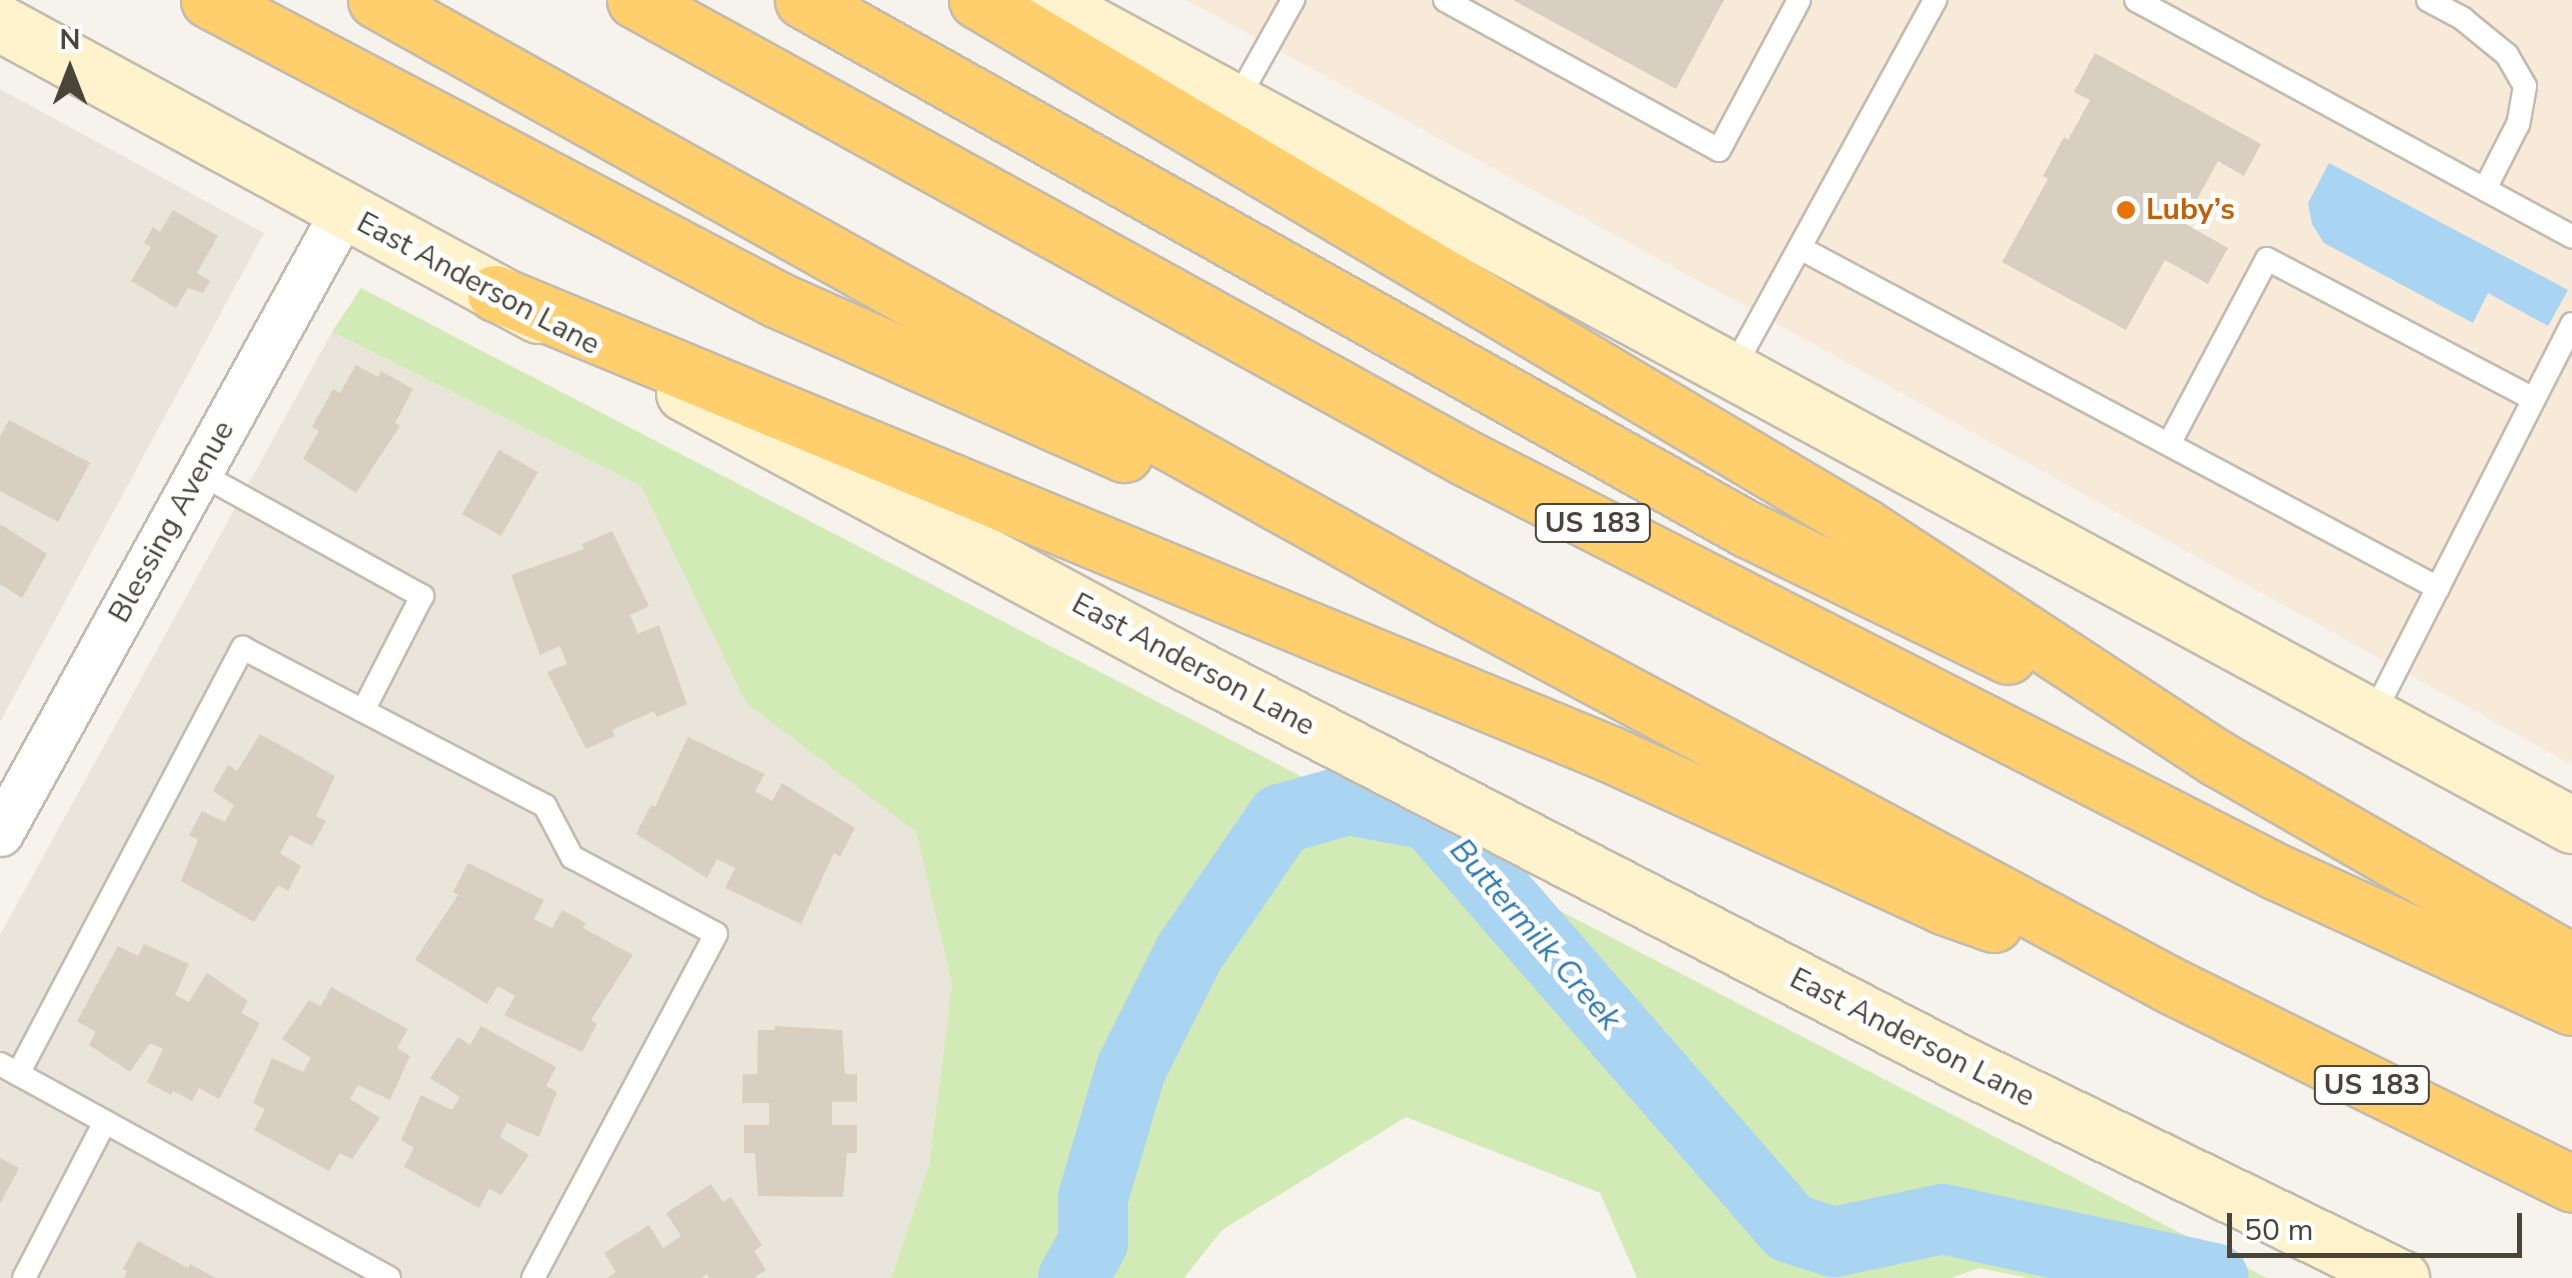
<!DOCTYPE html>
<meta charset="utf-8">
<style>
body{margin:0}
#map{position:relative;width:2572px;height:1278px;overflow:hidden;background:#f6f3ec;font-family:"Nunito Sans",sans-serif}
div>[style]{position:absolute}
.residential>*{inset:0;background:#eae5da}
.commercial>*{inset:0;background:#f7ead8}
.green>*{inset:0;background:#d2eab5}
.water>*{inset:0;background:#a9d4f2}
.stream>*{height:11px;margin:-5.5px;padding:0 5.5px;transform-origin:5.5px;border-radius:5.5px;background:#a9d4f2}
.river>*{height:70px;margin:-35px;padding:0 35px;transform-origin:35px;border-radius:35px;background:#a9d4f2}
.building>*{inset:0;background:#d8cfc1}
.roads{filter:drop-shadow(2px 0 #c2bbae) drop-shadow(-2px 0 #c2bbae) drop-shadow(0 2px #c2bbae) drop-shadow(0 -2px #c2bbae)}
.service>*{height:22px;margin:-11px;padding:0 11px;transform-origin:11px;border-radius:11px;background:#fff}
.minor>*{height:45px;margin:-22.5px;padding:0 22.5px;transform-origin:22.5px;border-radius:22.5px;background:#fff}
.secondary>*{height:55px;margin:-27.5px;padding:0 27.5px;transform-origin:27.5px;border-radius:27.5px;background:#fff3cd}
.motorway>*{height:55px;margin:-27.5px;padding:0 27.5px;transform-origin:27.5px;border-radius:27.5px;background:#ffcf6e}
.dots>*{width:28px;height:28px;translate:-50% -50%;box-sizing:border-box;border:5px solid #fff;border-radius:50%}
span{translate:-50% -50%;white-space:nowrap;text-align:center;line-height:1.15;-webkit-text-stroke:10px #fff;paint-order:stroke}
.shield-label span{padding:2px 8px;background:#fff;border:2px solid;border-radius:8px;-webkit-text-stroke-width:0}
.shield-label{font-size:28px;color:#4b4439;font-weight:700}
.food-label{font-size:30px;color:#c56008;font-weight:700}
.left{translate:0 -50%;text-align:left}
.street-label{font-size:30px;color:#4b4439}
.water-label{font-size:32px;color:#2e7ab2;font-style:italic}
.north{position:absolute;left:20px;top:20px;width:100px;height:100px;-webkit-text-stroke:8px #fff;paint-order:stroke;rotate:0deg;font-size:28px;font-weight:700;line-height:40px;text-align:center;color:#4b4439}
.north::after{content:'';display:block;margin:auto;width:35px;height:45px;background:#4b4439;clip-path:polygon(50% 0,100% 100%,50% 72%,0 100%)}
.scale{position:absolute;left:2227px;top:1213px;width:295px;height:45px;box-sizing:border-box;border:5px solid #4b4439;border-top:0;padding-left:12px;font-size:30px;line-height:35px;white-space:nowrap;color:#4b4439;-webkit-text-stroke:8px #fff;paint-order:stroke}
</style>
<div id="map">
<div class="residential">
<div style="clip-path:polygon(0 89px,264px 233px,0 722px)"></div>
<div style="clip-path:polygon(332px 332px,641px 486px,746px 703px,916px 832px,952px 985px,929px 1165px,891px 1278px,0 1278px,0 935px)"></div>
</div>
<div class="commercial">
<div style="clip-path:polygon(1187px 0,2572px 0,2572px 765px,1808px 341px)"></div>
</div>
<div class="green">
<div style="clip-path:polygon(361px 288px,2267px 1278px,2029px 1278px,1979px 1268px,1951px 1278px,1637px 1278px,1600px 1193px,1406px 1117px,1222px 1230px,1184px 1278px,891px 1278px,929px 1165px,952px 985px,916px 832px,746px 703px,641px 486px,332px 332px)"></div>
</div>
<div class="water">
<div style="clip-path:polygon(2329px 163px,2568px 290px,2548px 326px,2488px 293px,2473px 323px,2324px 243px,2312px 224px,2308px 203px)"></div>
</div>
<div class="stream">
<div style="left:2197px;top:1272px;width:24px;rotate:-71deg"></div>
</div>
<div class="river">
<div style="left:1073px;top:1278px;width:41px;rotate:-60.9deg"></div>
<div style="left:1093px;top:1242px;width:44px;rotate:-90deg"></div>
<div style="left:1093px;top:1198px;width:134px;rotate:-73.6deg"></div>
<div style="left:1131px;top:1069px;width:130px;rotate:-63.4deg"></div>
<div style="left:1189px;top:953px;width:163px;rotate:-55.5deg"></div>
<div style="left:1281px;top:819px;width:70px;rotate:-15.8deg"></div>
<div style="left:1348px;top:800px;width:83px;rotate:10.4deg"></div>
<div style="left:1430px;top:815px;width:548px;rotate:48.92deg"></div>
<div style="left:1790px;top:1228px;width:46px;rotate:17.7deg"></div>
<div style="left:1834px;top:1242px;width:111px;rotate:-11.9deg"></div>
<div style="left:1943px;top:1219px;width:277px;rotate:12.3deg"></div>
</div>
<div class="building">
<div style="clip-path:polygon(1513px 0,1724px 0,1676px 89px)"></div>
<div style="clip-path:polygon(2095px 53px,2261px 144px,2244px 176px,2218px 161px,2184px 223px,2228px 248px,2208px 284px,2165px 260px,2126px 330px,2002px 262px,2048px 179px,2043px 176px,2064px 137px,2068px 140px,2090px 100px,2074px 92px)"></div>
<div style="clip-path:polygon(173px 210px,218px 236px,197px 273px,210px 281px,203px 293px,188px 288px,176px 308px,131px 281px,151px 247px,144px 243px,153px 227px,160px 232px)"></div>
<div style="clip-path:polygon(356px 365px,378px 377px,381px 371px,413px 389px,395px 423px,400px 426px,356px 493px,303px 459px,319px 431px,312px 427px,333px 389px,340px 393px)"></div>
<div style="clip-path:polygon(9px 420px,90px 463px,58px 522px,0 491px,0 436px)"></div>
<div style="clip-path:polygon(499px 450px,538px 472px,501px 536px,462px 514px)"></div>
<div style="clip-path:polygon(0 524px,47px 554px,22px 598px,0 584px)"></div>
<div style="clip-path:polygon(612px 531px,649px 606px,630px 615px,638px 634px,659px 625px,687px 704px,657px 717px,654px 711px,612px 730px,615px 736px,586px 749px,547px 672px,567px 664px,560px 646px,540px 655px,511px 575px,584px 549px,582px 544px)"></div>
<div style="clip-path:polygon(260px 734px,335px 776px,316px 816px,326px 821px,312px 846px,290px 835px,280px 853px,301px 866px,288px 891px,278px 885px,254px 922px,181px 881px,198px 840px,189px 835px,202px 811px,225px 822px,234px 805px,213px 791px,228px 765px,237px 771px)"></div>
<div style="clip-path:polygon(688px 737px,765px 774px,755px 791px,772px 801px,782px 783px,855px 828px,840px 857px,834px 853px,801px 924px,725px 888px,735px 868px,717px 859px,707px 878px,636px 834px,651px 805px,655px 807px)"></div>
<div style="clip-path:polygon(468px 863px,544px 900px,534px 919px,552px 928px,562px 910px,586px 923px,583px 928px,633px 955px,591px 1020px,597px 1024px,582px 1052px,504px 1015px,515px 996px,498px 986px,487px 1004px,415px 960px,458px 895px,453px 892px)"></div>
<div style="clip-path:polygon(144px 944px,189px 964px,175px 995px,189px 1002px,207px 973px,248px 1001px,241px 1013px,260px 1023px,219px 1099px,199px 1088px,192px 1101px,173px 1091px,171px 1095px,147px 1082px,163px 1049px,150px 1043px,130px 1072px,89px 1045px,96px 1032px,77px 1021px,118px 946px,138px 956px)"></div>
<div style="clip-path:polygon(331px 987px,408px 1029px,397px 1048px,410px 1056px,390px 1100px,358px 1085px,350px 1099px,380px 1118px,352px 1159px,340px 1153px,329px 1171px,254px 1130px,265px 1109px,253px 1103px,272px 1058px,303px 1072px,311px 1058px,282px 1039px,309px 1000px,321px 1006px)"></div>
<div style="clip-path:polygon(481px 1026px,556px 1067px,546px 1086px,557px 1092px,539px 1137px,507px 1123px,500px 1137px,529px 1155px,501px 1195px,489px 1189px,479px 1208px,404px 1167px,414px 1148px,401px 1140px,421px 1095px,452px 1110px,460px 1097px,430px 1078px,458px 1037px,470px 1045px)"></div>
<div style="clip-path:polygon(775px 1026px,842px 1030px,845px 1074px,857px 1074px,857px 1102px,832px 1102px,832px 1125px,857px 1125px,857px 1153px,847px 1153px,843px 1197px,758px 1196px,755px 1153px,744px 1153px,744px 1125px,769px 1125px,769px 1103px,742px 1103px,743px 1074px,757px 1074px,758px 1030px,775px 1030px)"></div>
<div style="clip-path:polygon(0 1158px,19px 1168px,0 1204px)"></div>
<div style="clip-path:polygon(711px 1184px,723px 1202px,731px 1197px,762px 1245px,754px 1251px,766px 1270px,754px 1278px,709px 1278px,707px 1274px,701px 1278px,607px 1278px,616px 1272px,604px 1253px,649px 1225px,663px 1248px,681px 1236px,666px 1213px)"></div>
<div style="clip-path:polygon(138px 1241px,188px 1268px,190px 1264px,216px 1278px,124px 1278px,127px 1271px,123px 1269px)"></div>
</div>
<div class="roads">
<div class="service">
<div style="left:1445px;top:0;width:312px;rotate:28.7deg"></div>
<div style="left:1719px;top:150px;width:170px;rotate:-61.9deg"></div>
<div style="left:2136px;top:0;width:496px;rotate:28.5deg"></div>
<div style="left:2428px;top:0;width:40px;rotate:28deg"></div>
<div style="left:2463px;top:19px;width:57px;rotate:39.3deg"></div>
<div style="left:2507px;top:55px;width:36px;rotate:60deg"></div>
<div style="left:2525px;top:86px;width:39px;rotate:100deg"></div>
<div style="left:2518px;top:124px;width:73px;rotate:116.9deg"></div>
<div style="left:1236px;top:102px;width:117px;rotate:-60.8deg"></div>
<div style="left:1800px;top:248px;width:723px;rotate:28.05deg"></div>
<div style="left:1732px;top:371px;width:423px;rotate:-61.3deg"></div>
<div style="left:2169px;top:444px;width:209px;rotate:-62.1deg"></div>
<div style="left:2267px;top:259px;width:301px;rotate:27.7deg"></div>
<div style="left:199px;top:473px;width:255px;rotate:28.9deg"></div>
<div style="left:422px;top:596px;width:129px;rotate:117.2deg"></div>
<div style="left:2372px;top:717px;width:441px;rotate:-63deg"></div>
<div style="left:0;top:1064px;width:444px;rotate:28.8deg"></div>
<div style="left:18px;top:1074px;width:482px;rotate:-62.2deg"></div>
<div style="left:243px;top:648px;width:341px;rotate:27.6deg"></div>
<div style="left:545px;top:806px;width:58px;rotate:62.1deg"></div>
<div style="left:572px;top:857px;width:163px;rotate:28.1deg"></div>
<div style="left:716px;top:934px;width:390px;rotate:118deg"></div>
<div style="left:24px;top:1278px;width:176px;rotate:-62.6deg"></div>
</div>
<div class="minor">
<div style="left:0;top:833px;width:709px;rotate:-61.09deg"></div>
</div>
<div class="secondary">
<div style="left:1046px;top:0;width:1735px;rotate:28.4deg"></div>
<div style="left:0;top:23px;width:612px;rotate:28.49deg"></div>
<div style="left:684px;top:393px;width:574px;rotate:28.26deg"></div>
<div style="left:1190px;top:665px;width:876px;rotate:27.33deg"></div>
<div style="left:1968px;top:1067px;width:482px;rotate:26deg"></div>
</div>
<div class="motorway">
<div style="left:209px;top:0;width:643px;rotate:27.8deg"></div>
<div style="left:778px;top:300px;width:379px;rotate:24deg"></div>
<div style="left:376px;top:0;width:1230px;rotate:29.15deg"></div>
<div style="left:1450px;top:599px;width:819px;rotate:28.19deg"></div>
<div style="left:2172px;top:986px;width:446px;rotate:26.3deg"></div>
<div style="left:635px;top:0;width:949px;rotate:28.86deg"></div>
<div style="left:1466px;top:458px;width:911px;rotate:27.04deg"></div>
<div style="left:2277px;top:872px;width:324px;rotate:24.6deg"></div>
<div style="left:803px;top:0;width:1082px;rotate:29.27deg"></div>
<div style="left:1747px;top:529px;width:290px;rotate:25.9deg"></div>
<div style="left:977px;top:0;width:1033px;rotate:30.69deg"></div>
<div style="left:1865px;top:527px;width:421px;rotate:33.3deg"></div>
<div style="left:2217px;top:758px;width:409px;rotate:29.9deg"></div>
<div style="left:495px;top:293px;width:1207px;rotate:22.46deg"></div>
<div style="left:1610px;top:754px;width:366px;rotate:24.5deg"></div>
<div style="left:1943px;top:906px;width:54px;rotate:19.4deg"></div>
</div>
</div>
<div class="dots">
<div style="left:2126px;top:210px;background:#e8710a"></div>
</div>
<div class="shield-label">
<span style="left:1593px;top:523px">US 183</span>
<span style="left:2372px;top:1085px">US 183</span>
</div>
<div class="food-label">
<span class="left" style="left:2146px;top:210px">Luby’s</span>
</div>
<div class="street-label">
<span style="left:478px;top:284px;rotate:28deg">East Anderson Lane</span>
<span style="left:172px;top:522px;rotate:-61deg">Blessing Avenue</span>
<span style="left:1193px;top:665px;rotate:28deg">East Anderson Lane</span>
<span style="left:1912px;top:1038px;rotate:27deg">East Anderson Lane</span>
</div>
<div class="water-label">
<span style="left:1535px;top:935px;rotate:49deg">Buttermilk Creek</span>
</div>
<div class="north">N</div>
<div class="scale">50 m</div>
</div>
